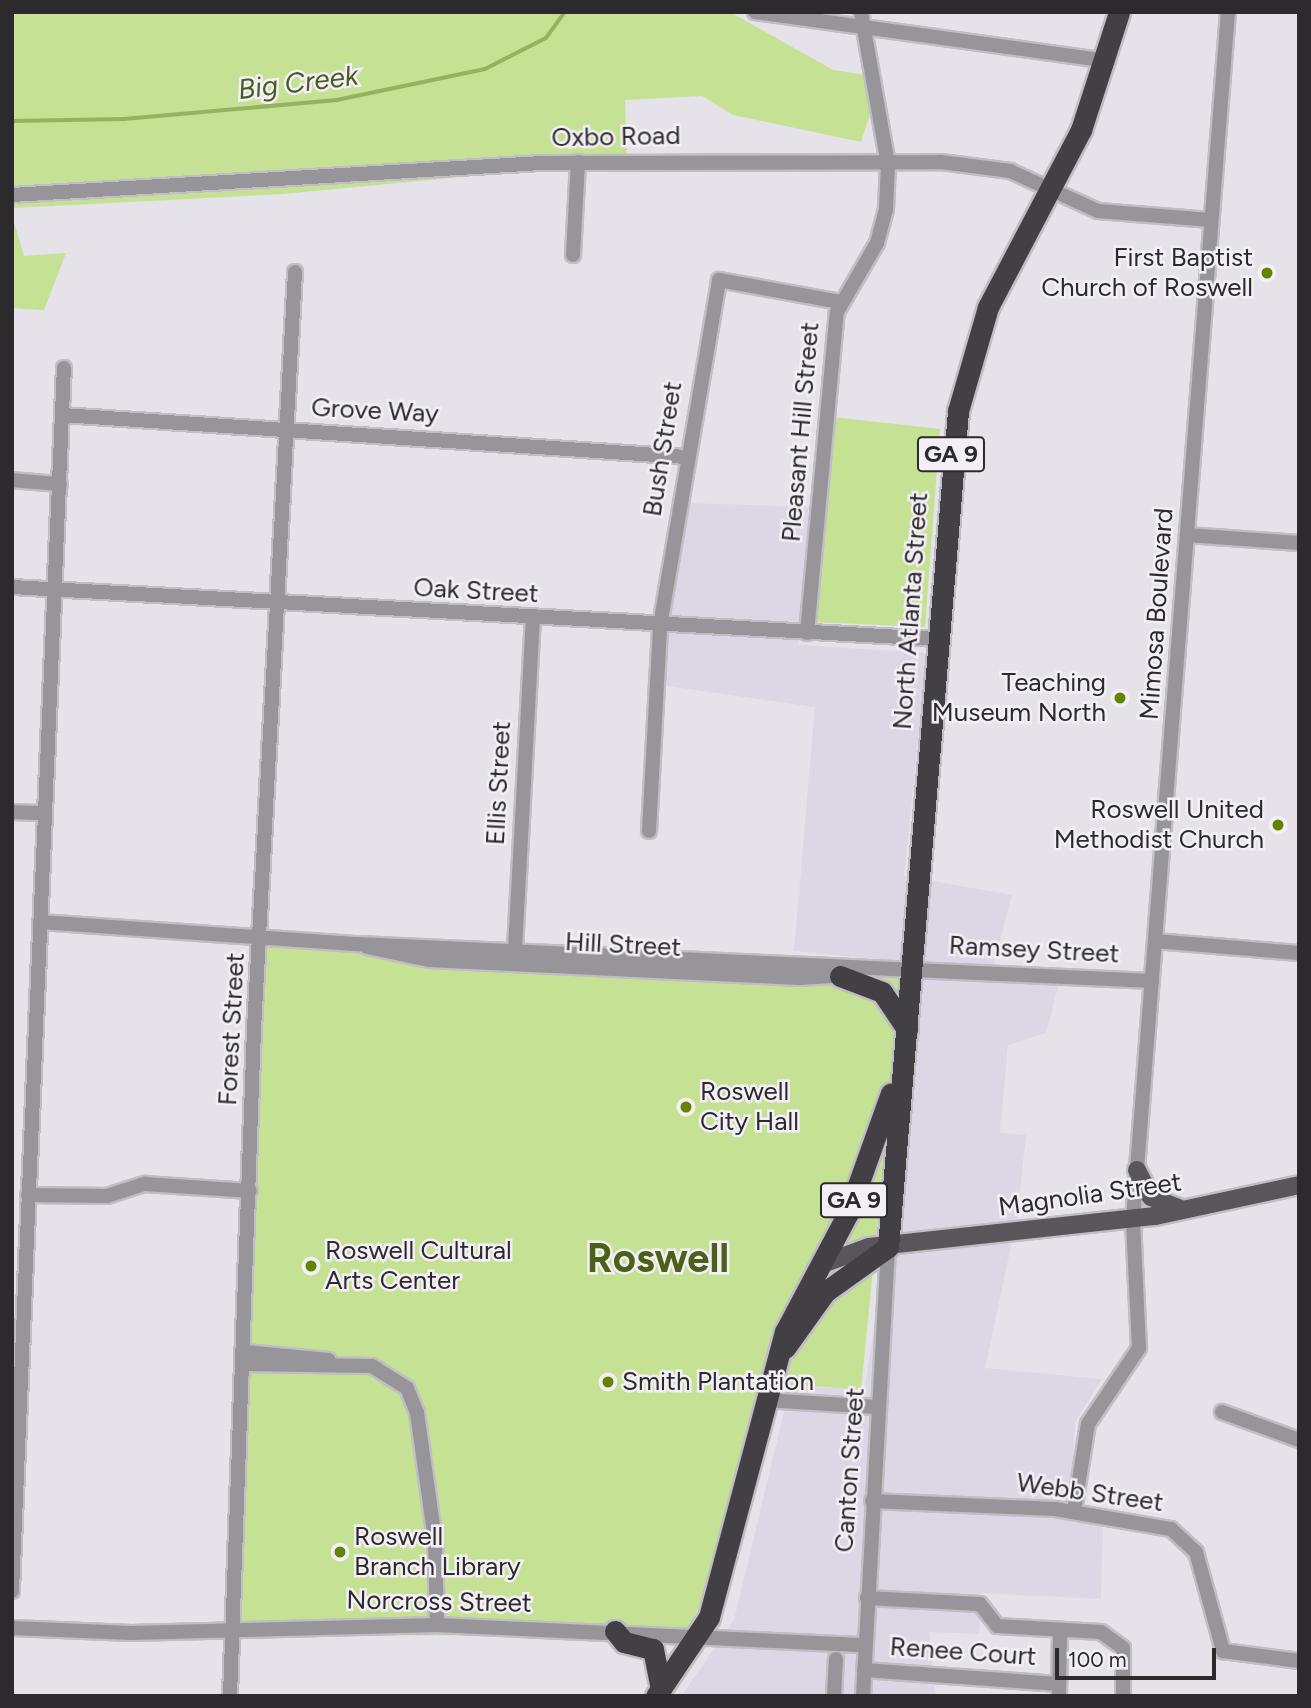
<!DOCTYPE html>
<style>
body{margin:0}
#map{position:relative;width:1311px;height:1708px;overflow:hidden;background:#e6e2ea;font-family:Figtree,sans-serif}
div>[style]{position:absolute}
.built>*{inset:0;background:#ddd6e4}
.green>*{inset:0;background:#c4e194}
.stream>*{height:3.5px;margin:-1.75px;padding:0 1.75px;transform-origin:1.75px;border-radius:1.75px;background:#94b25f}
.roads{filter:drop-shadow(2px 0 #c1bdc4) drop-shadow(-2px 0 #c1bdc4) drop-shadow(0 2px #c1bdc4) drop-shadow(0 -2px #c1bdc4)}
.minor>*{height:14px;margin:-7px;padding:0 7px;transform-origin:7px;border-radius:7px;background:#979599}
.major>*{height:18px;margin:-9px;padding:0 9px;transform-origin:9px;border-radius:9px;background:#58555b}
.highway>*{height:21px;margin:-10.5px;padding:0 10.5px;transform-origin:10.5px;border-radius:10.5px;background:#423f45}
.dots>*{width:19px;height:19px;translate:-50% -50%;box-sizing:border-box;border:4px solid #f4eff7;border-radius:50%}
span{translate:-50% -50%;white-space:nowrap;text-align:center;line-height:1.15;-webkit-text-stroke:5px #f4eff7;paint-order:stroke}
.shield-label span{padding:2px 5px;background:#f4eff7;border:2px solid;border-radius:5px;-webkit-text-stroke-width:0}
.shield-label{font-size:24px;color:#2c2a2d;font-weight:700}
.street-label{font-size:26px;color:#2c2a2d}
.poi-label{font-size:26px;color:#2c2a2d}
.right{translate:-100% -50%;text-align:right}
.left{translate:0 -50%;text-align:left}
.water-label{font-size:28px;color:#475a1f;font-style:italic}
.town-label{font-size:40px;color:#4b611a;font-weight:700}
.frame{position:absolute;inset:0;border:14px solid #2c2a2d;pointer-events:none}
.scale{position:absolute;left:1055px;top:1648px;width:161px;height:32px;box-sizing:border-box;border:4px solid #2c2a2d;border-top:0;padding-left:9px;font-size:21px;line-height:24px;white-space:nowrap;color:#2c2a2d;-webkit-text-stroke:5px #f4eff7;paint-order:stroke}
</style>
<div id="map">
<div class="built">
<div style="clip-path:polygon(684px 503px,809px 507px,798px 645px,927px 653px,904px 876px,1012px 895px,990px 979px,1059px 983px,1046px 1033px,1008px 1045px,1000px 1133px,1026px 1135px,1017px 1218px,985px 1368px,1102px 1379px,1075px 1422px,1070px 1516px,1103px 1526px,1101px 1599px,981px 1593px,979px 1634px,929px 1632px,936px 1696px,682px 1695px,734px 1620px,790px 1387px,865px 1389px,925px 964px,794px 951px,815px 707px,661px 685px)"></div>
</div>
<div class="green">
<div style="clip-path:polygon(12px 12px,730px 12px,833px 70px,882px 77px,861px 142px,733px 115px,702px 96px,625px 100px,627px 161px,283px 194px,12px 208px)"></div>
<div style="clip-path:polygon(12px 215px,24px 256px,66px 253px,44px 310px,12px 308px)"></div>
<div style="clip-path:polygon(833px 417px,940px 429px,925px 627px,813px 622px)"></div>
<div style="clip-path:polygon(267px 938px,903px 971px,861px 1389px,804px 1386px,797px 1392px,768px 1385px,739px 1461px,720px 1566px,684px 1636px,223px 1635px,237px 1320px)"></div>
</div>
<div class="stream">
<div style="left:12px;top:121px;width:112px;rotate:-1deg"></div>
<div style="left:124px;top:119px;width:214px;rotate:-5.1deg"></div>
<div style="left:337px;top:100px;width:151px;rotate:-11.8deg"></div>
<div style="left:485px;top:69px;width:68px;rotate:-26.9deg"></div>
<div style="left:546px;top:38px;width:32px;rotate:-54deg"></div>
</div>
<div class="roads">
<div class="minor">
<div style="left:755px;top:12px;width:356px;rotate:7.9deg"></div>
<div style="left:12px;top:195px;width:530px;rotate:-3.46deg"></div>
<div style="left:541px;top:163px;width:400px;rotate:-0.1deg"></div>
<div style="left:941px;top:162px;width:70px;rotate:7.4deg"></div>
<div style="left:1010px;top:171px;width:97px;rotate:24.4deg"></div>
<div style="left:1098px;top:211px;width:113px;rotate:4.6deg"></div>
<div style="left:573px;top:255px;width:93px;rotate:-86.9deg"></div>
<div style="left:62px;top:415px;width:625px;rotate:3.85deg"></div>
<div style="left:12px;top:480px;width:48px;rotate:4.8deg"></div>
<div style="left:1187px;top:535px;width:112px;rotate:4.1deg"></div>
<div style="left:12px;top:587px;width:926px;rotate:3.22deg"></div>
<div style="left:807px;top:633px;width:322px;rotate:-84.7deg"></div>
<div style="left:837px;top:312px;width:80px;rotate:-59.9deg"></div>
<div style="left:877px;top:243px;width:34px;rotate:-75deg"></div>
<div style="left:886px;top:210px;width:46px;rotate:-87.5deg"></div>
<div style="left:888px;top:164px;width:154px;rotate:-100.1deg"></div>
<div style="left:12px;top:812px;width:33px;rotate:2deg"></div>
<div style="left:649px;top:831px;width:205px;rotate:-86.9deg"></div>
<div style="left:660px;top:626px;width:351px;rotate:-80.3deg"></div>
<div style="left:719px;top:280px;width:123px;rotate:10.3deg"></div>
<div style="left:40px;top:922px;width:319px;rotate:4deg"></div>
<div style="left:358px;top:944px;width:795px;rotate:2.67deg"></div>
<div style="left:1155px;top:941px;width:144px;rotate:4.8deg"></div>
<div style="left:367px;top:947px;width:63px;rotate:11.8deg"></div>
<div style="left:429px;top:960px;width:371px;rotate:2.8deg"></div>
<div style="left:800px;top:978px;width:48px;rotate:-3.6deg"></div>
<div style="left:515px;top:949px;width:330px;rotate:-86.9deg"></div>
<div style="left:28px;top:1195px;width:79px;rotate:0.7deg"></div>
<div style="left:107px;top:1196px;width:40px;rotate:-18deg"></div>
<div style="left:145px;top:1184px;width:105px;rotate:3.8deg"></div>
<div style="left:245px;top:1352px;width:84px;rotate:5.4deg"></div>
<div style="left:245px;top:1364px;width:127px;rotate:0.9deg"></div>
<div style="left:372px;top:1366px;width:41px;rotate:32.2deg"></div>
<div style="left:407px;top:1388px;width:27px;rotate:68deg"></div>
<div style="left:417px;top:1413px;width:127px;rotate:81.9deg"></div>
<div style="left:435px;top:1539px;width:86px;rotate:88.7deg"></div>
<div style="left:765px;top:1400px;width:112px;rotate:3.6deg"></div>
<div style="left:1222px;top:1412px;width:82px;rotate:20deg"></div>
<div style="left:872px;top:1501px;width:183px;rotate:2.5deg"></div>
<div style="left:1055px;top:1509px;width:118px;rotate:9.8deg"></div>
<div style="left:1171px;top:1529px;width:34px;rotate:43deg"></div>
<div style="left:1196px;top:1552px;width:103px;rotate:74.7deg"></div>
<div style="left:1223px;top:1651px;width:77px;rotate:7.5deg"></div>
<div style="left:1074px;top:1511px;width:88px;rotate:-80.9deg"></div>
<div style="left:1088px;top:1424px;width:92px;rotate:-56.1deg"></div>
<div style="left:1139px;top:1348px;width:129px;rotate:-92.7deg"></div>
<div style="left:1133px;top:1219px;width:1211px;rotate:-85.5deg"></div>
<div style="left:12px;top:1591px;width:1224px;rotate:-87.57deg"></div>
<div style="left:867px;top:1598px;width:113px;rotate:3deg"></div>
<div style="left:980px;top:1604px;width:28px;rotate:52deg"></div>
<div style="left:997px;top:1626px;width:104px;rotate:3.3deg"></div>
<div style="left:1101px;top:1632px;width:27px;rotate:36deg"></div>
<div style="left:1123px;top:1648px;width:48px;rotate:90deg"></div>
<div style="left:12px;top:1628px;width:119px;rotate:2.4deg"></div>
<div style="left:131px;top:1633px;width:306px;rotate:-1.5deg"></div>
<div style="left:437px;top:1625px;width:428px;rotate:2.7deg"></div>
<div style="left:864px;top:1670px;width:195px;rotate:4.1deg"></div>
<div style="left:230px;top:1696px;width:667px;rotate:-87.94deg"></div>
<div style="left:254px;top:1029px;width:758px;rotate:-86.9deg"></div>
<div style="left:834px;top:1696px;width:37px;rotate:-87deg"></div>
<div style="left:863px;top:1696px;width:450px;rotate:-86.8deg"></div>
<div style="left:1059px;top:1696px;width:66px;rotate:-89.1deg"></div>
</div>
<div class="major">
<div style="left:1137px;top:1170px;width:30px;rotate:63deg"></div>
<div style="left:1151px;top:1197px;width:31px;rotate:22deg"></div>
<div style="left:825px;top:1263px;width:47px;rotate:-20deg"></div>
<div style="left:869px;top:1247px;width:288px;rotate:-6.2deg"></div>
<div style="left:1155px;top:1216px;width:147px;rotate:-12.1deg"></div>
</div>
<div class="highway">
<div style="left:840px;top:976px;width:45px;rotate:20.9deg"></div>
<div style="left:882px;top:992px;width:45px;rotate:56deg"></div>
<div style="left:785px;top:1348px;width:69px;rotate:-54.5deg"></div>
<div style="left:825px;top:1292px;width:77px;rotate:-35.5deg"></div>
<div style="left:888px;top:1247px;width:839px;rotate:-85.21deg"></div>
<div style="left:958px;top:411px;width:108px;rotate:-73.9deg"></div>
<div style="left:988px;top:307px;width:200px;rotate:-62.3deg"></div>
<div style="left:1081px;top:130px;width:124px;rotate:-72.1deg"></div>
<div style="left:615px;top:1631px;width:14px;rotate:51deg"></div>
<div style="left:624px;top:1642px;width:30px;rotate:14deg"></div>
<div style="left:653px;top:1649px;width:41px;rotate:78.7deg"></div>
<div style="left:656px;top:1696px;width:95px;rotate:-56.1deg"></div>
<div style="left:709px;top:1617px;width:295px;rotate:-75.1deg"></div>
<div style="left:785px;top:1332px;width:135px;rotate:-62.1deg"></div>
<div style="left:848px;top:1213px;width:127px;rotate:-70.3deg"></div>
</div>
</div>
<div class="dots">
<div style="left:1267px;top:273px;background:#628400"></div>
<div style="left:1120px;top:698px;background:#628400"></div>
<div style="left:1278px;top:825px;background:#628400"></div>
<div style="left:686px;top:1107px;background:#628400"></div>
<div style="left:311px;top:1266px;background:#628400"></div>
<div style="left:608px;top:1382px;background:#628400"></div>
<div style="left:340px;top:1552px;background:#628400"></div>
</div>
<div class="shield-label">
<span style="left:951px;top:454px">GA 9</span>
<span style="left:854px;top:1200px">GA 9</span>
</div>
<div class="street-label">
<span style="left:616px;top:137px;rotate:-1deg">Oxbo Road</span>
<span style="left:375px;top:411px;rotate:3deg">Grove Way</span>
<span style="left:801px;top:432px;rotate:-85deg">Pleasant Hill Street</span>
<span style="left:663px;top:449px;rotate:-81deg">Bush Street</span>
<span style="left:476px;top:591px;rotate:3deg">Oak Street</span>
<span style="left:911px;top:611px;rotate:-86deg">North Atlanta Street</span>
<span style="left:1157px;top:614px;rotate:-86deg">Mimosa Boulevard</span>
<span style="left:499px;top:783px;rotate:-87deg">Ellis Street</span>
<span style="left:623px;top:945px;rotate:3deg">Hill Street</span>
<span style="left:1034px;top:950px;rotate:3deg">Ramsey Street</span>
<span style="left:232px;top:1029px;rotate:-87deg">Forest Street</span>
<span style="left:1090px;top:1195px;rotate:-8deg">Magnolia Street</span>
<span style="left:850px;top:1470px;rotate:-86deg">Canton Street</span>
<span style="left:1090px;top:1493px;rotate:8deg">Webb Street</span>
<span style="left:439px;top:1602px;rotate:1deg">Norcross Street</span>
<span style="left:963px;top:1652px;rotate:4deg">Renee Court</span>
</div>
<div class="poi-label">
<span class="right" style="left:1253px;top:273px">First Baptist<br>Church of Roswell</span>
<span class="right" style="left:1106px;top:698px">Teaching<br>Museum North</span>
<span class="right" style="left:1264px;top:825px">Roswell United<br>Methodist Church</span>
<span class="left" style="left:700px;top:1107px">Roswell<br>City Hall</span>
<span class="left" style="left:325px;top:1266px">Roswell Cultural<br>Arts Center</span>
<span class="left" style="left:622px;top:1382px">Smith Plantation</span>
<span class="left" style="left:354px;top:1552px">Roswell<br>Branch Library</span>
</div>
<div class="water-label">
<span style="left:298px;top:82px;rotate:-7deg">Big Creek</span>
</div>
<div class="town-label">
<span style="left:658px;top:1258px">Roswell</span>
</div>
<div class="frame"></div>
<div class="scale">100 m</div>
</div>
